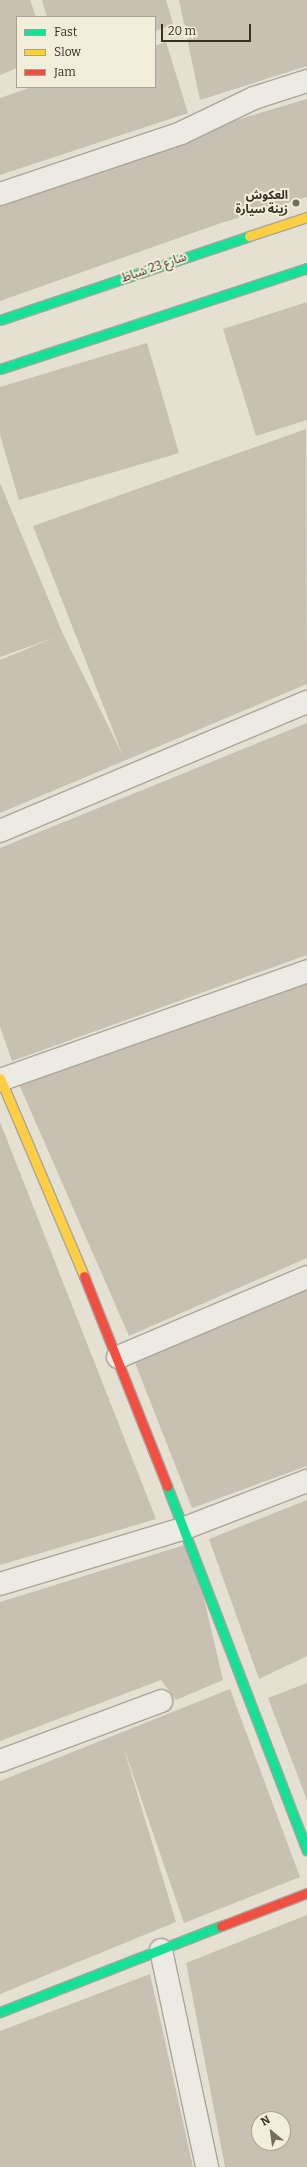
<!DOCTYPE html>
<meta charset="utf-8">
<style>
body{margin:0}
#map{position:relative;width:307px;height:2167px;overflow:hidden;background:#e4e0d2;font-family:Bitter,"Noto Sans Arabic",serif}
div>[style]{position:absolute}
.building>*{inset:0;background:#c7c0b3}
.roads{filter:drop-shadow(1px 0 #aaa59a) drop-shadow(-1px 0 #aaa59a) drop-shadow(0 1px #aaa59a) drop-shadow(0 -1px #aaa59a)}
.street>*{height:22px;margin:-11px;padding:0 11px;transform-origin:11px;border-radius:11px;background:#eceae3}
.fast>*{height:9px;margin:-4.5px;padding:0 4.5px;transform-origin:4.5px;border-radius:4.5px;background:#16e098}
.slow>*{height:9px;margin:-4.5px;padding:0 4.5px;transform-origin:4.5px;border-radius:4.5px;background:#ffcf43}
.jam>*{height:9px;margin:-4.5px;padding:0 4.5px;transform-origin:4.5px;border-radius:4.5px;background:#f24e42}
.dots>*{width:11px;height:11px;translate:-50% -50%;box-sizing:border-box;border:2px solid #f3eeda;border-radius:50%}
span{translate:-50% -50%;white-space:nowrap;text-align:center;line-height:1.15;-webkit-text-stroke:4px #f3eeda;paint-order:stroke}
.poi-label{font-size:12px;color:#392f23;font-weight:700}
.right{translate:-100% -50%;text-align:right}
.street-label{font-size:12px;color:#392f23}
.legend{position:absolute;left:16px;top:16px;width:140px;height:72px;box-sizing:border-box;background:#f3eeda;border:1px solid #a9a291;margin:0;padding:5px 7px;list-style:none;font-size:12px;color:#392f23}
.legend li{display:flex;align-items:center;gap:8px;height:20px}
.legend b{width:20px;border:1px solid #a9a291}
.north{position:absolute;left:251px;top:2111px;width:40px;height:40px;box-sizing:border-box;background:#f3eeda;border:1px solid #a9a291;border-radius:50%;rotate:331deg;font-size:11px;font-weight:700;line-height:16px;text-align:center;color:#392f23}
.north::after{content:'';display:block;margin:auto;width:14px;height:18px;background:#756d60;clip-path:polygon(50% 0,100% 100%,50% 72%,0 100%)}
.scale{position:absolute;left:161px;top:24px;width:90px;height:18px;box-sizing:border-box;border:2px solid #392f23;border-top:0;padding-left:5px;font-size:12px;line-height:14px;white-space:nowrap;color:#392f23;-webkit-text-stroke:3px #f3eeda;paint-order:stroke}
</style>
<div id="map">
<div class="building">
<div style="clip-path:polygon(0 0,30px 0,36px 17px,17px 17px,17px 68px,0 75px)"></div>
<div style="clip-path:polygon(42px 0,166px 0,173px 24px,155px 31px,155px 17px,47px 17px)"></div>
<div style="clip-path:polygon(179px 0,307px 0,307px 66px,200px 100px)"></div>
<div style="clip-path:polygon(166px 42px,188px 113px,0 175px,0 98px,32px 87px,155px 87px,155px 46px)"></div>
<div style="clip-path:polygon(307px 99px,307px 197px,221px 223px,0 301px,0 200px,193px 133px)"></div>
<div style="clip-path:polygon(307px 302px,307px 420px,256px 436px,223px 329px)"></div>
<div style="clip-path:polygon(147px 343px,179px 453px,19px 500px,0 435px,0 387px)"></div>
<div style="clip-path:polygon(306px 429px,307px 684px,0 813px,0 660px,56px 637px,0 657px,0 483px,63px 634px,123px 756px,33px 526px)"></div>
<div style="clip-path:polygon(307px 723px,307px 955px,12px 1061px,0 1026px,0 848px)"></div>
<div style="clip-path:polygon(307px 978px,307px 1258px,129px 1336px,15px 1075px)"></div>
<div style="clip-path:polygon(0 1122px,156px 1519px,0 1565px)"></div>
<div style="clip-path:polygon(307px 1289px,307px 1466px,192px 1508px,134px 1360px)"></div>
<div style="clip-path:polygon(307px 1500px,307px 1656px,259px 1679px,209px 1539px)"></div>
<div style="clip-path:polygon(191px 1543px,223px 1680px,176px 1700px,161px 1680px,0 1741px,0 1602px)"></div>
<div style="clip-path:polygon(307px 1683px,307px 1800px,268px 1698px)"></div>
<div style="clip-path:polygon(230px 1689px,300px 1877px,184px 1923px,123px 1746px,176px 1922px,0 1994px,0 1781px)"></div>
<div style="clip-path:polygon(evenodd,307px 1915px,307px 2167px,225px 2167px,186px 1963px,307px 1915px,259px 2119px,283px 2119px,283px 2143px,259px 2143px,259px 2119px)"></div>
<div style="clip-path:polygon(150px 1974px,193px 2167px,0 2167px,0 2031px)"></div>
</div>
<div class="roads">
<div class="street">
<div style="left:0;top:194px;width:191px;rotate:-18.6deg"></div>
<div style="left:181px;top:133px;width:81px;rotate:-25.6deg"></div>
<div style="left:254px;top:98px;width:56px;rotate:-17.8deg"></div>
<div style="left:0;top:831px;width:333px;rotate:-22.8deg"></div>
<div style="left:0;top:1080px;width:326px;rotate:-19.5deg"></div>
<div style="left:118px;top:1357px;width:205px;rotate:-22.9deg"></div>
<div style="left:0;top:1584px;width:193px;rotate:-16.8deg"></div>
<div style="left:185px;top:1528px;width:131px;rotate:-21.1deg"></div>
<div style="left:0;top:1761px;width:172px;rotate:-20.4deg"></div>
<div style="left:161px;top:1950px;width:222px;rotate:78deg"></div>
</div>
<div class="fast">
<div style="left:0;top:320px;width:263px;rotate:-18.6deg"></div>
<div style="left:0;top:369px;width:323px;rotate:-18.2deg"></div>
<div style="left:167px;top:1486px;width:390px;rotate:69deg"></div>
<div style="left:0;top:2012px;width:237px;rotate:-21.3deg"></div>
</div>
<div class="slow">
<div style="left:249px;top:236px;width:61px;rotate:-18.1deg"></div>
<div style="left:0;top:1078px;width:215px;rotate:67deg"></div>
</div>
<div class="jam">
<div style="left:84px;top:1276px;width:226px;rotate:68.4deg"></div>
<div style="left:221px;top:1926px;width:92px;rotate:-21deg"></div>
</div>
</div>
<div class="dots">
<div style="left:296px;top:203px;background:#756d60"></div>
</div>
<div class="poi-label">
<span class="right" style="left:288px;top:203px">العكوش<br>زينة سيارة</span>
</div>
<div class="street-label">
<span style="left:154px;top:268px;rotate:-19deg">شارع 23 شباط</span>
</div>
<ul class="legend">
<li><b style="height:5px;background:#16e098"></b>Fast</li>
<li><b style="height:5px;background:#ffcf43"></b>Slow</li>
<li><b style="height:5px;background:#f24e42"></b>Jam</li>
</ul>
<div class="north">N</div>
<div class="scale">20 m</div>
</div>
